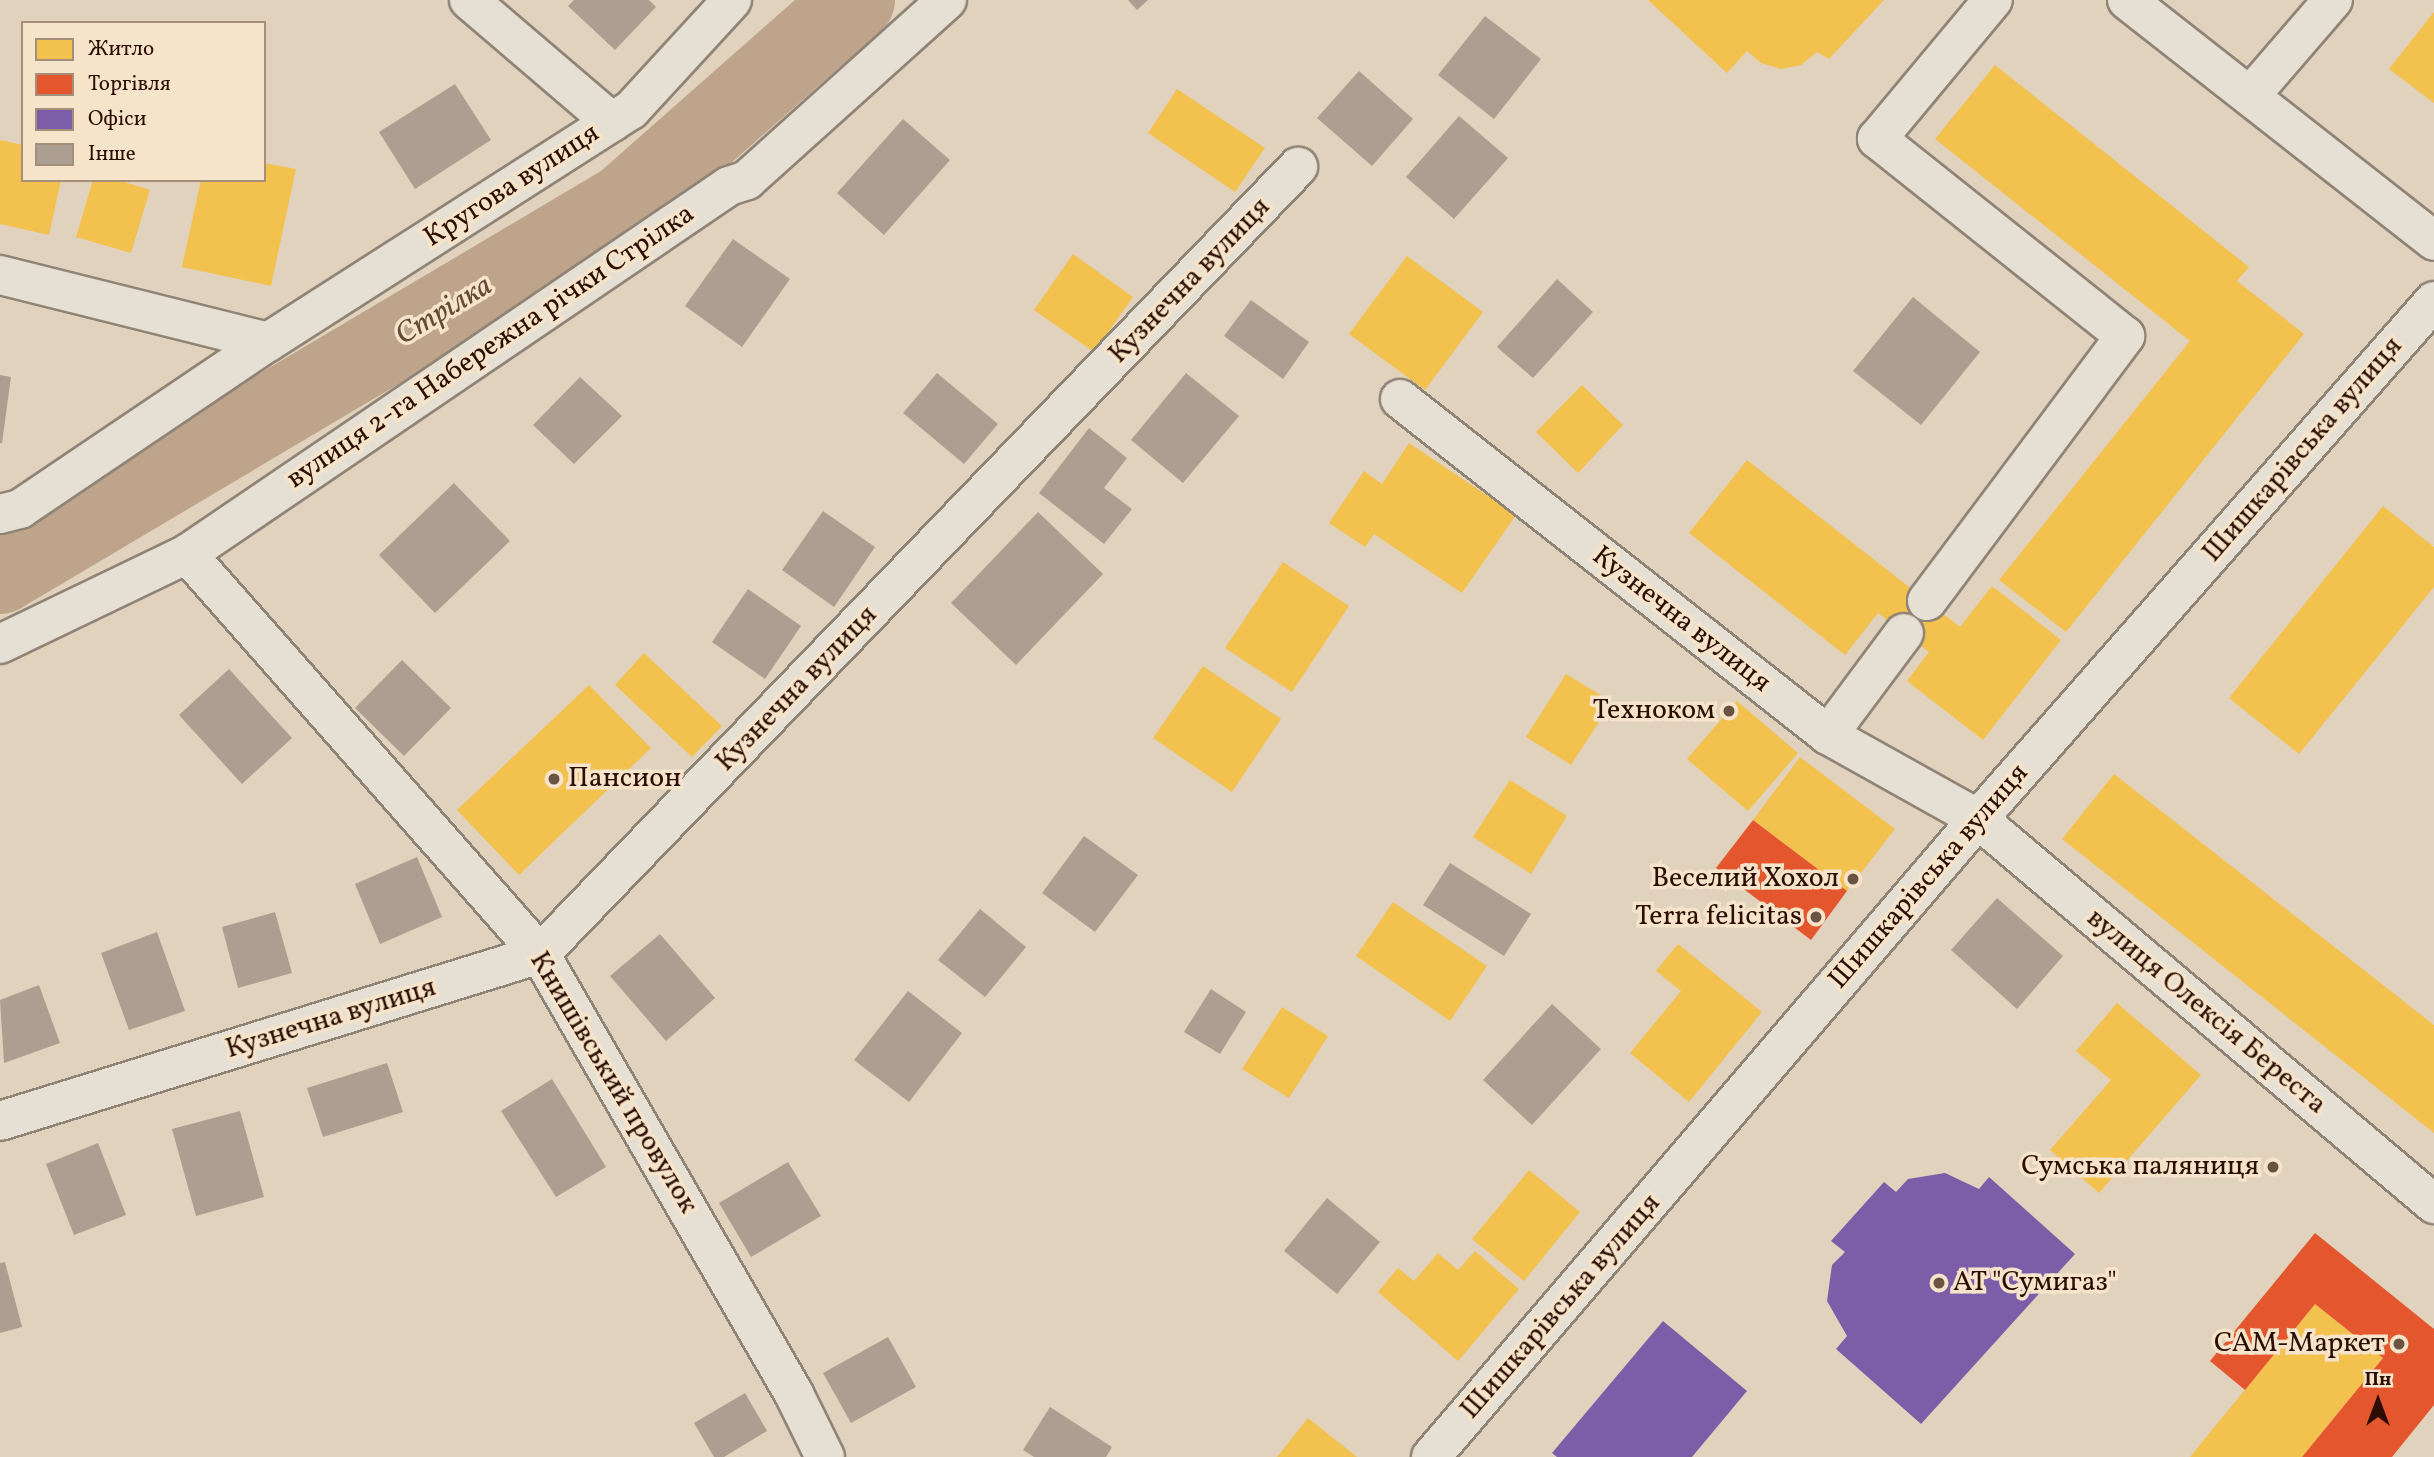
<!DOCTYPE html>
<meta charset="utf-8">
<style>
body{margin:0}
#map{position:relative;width:2434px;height:1457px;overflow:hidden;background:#e1d2bd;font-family:Vollkorn,serif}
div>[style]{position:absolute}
.homes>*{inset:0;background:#f2c14e}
.shops>*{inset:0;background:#e4572e}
.offices>*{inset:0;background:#7b5ea7}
.river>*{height:80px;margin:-40px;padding:0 40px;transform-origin:40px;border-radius:40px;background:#bda48a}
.building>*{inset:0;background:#ac9f92}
.roads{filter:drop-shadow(2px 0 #908477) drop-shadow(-2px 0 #908477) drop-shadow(0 2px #908477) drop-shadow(0 -2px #908477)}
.minor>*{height:38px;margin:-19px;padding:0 19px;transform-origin:19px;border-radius:19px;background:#e6dfd4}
.dots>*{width:19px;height:19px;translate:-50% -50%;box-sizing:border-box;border:4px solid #f5e3ca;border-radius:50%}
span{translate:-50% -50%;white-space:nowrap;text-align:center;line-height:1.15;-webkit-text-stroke:7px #f5e3ca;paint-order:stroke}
.street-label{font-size:28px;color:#2c0e03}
.poi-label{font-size:28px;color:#2c0e03}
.right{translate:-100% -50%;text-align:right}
.left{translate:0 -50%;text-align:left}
.water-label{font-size:30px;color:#664936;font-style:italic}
.legend{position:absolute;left:21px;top:21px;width:245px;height:161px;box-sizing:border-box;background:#f5e3ca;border:2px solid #a58e7a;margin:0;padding:9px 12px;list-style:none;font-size:21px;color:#2c0e03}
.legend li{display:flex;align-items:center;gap:14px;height:35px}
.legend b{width:35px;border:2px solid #a58e7a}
.north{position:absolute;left:2343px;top:1366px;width:70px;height:70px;-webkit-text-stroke:5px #f5e3ca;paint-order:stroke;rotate:0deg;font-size:19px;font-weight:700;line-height:28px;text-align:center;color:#2c0e03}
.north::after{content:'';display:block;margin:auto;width:24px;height:32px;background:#2c0e03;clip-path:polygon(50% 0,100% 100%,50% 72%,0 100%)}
</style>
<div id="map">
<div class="homes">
<div style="clip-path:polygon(1648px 0,1884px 0,1829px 59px,1817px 52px,1801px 65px,1781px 69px,1761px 63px,1747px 51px,1727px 73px)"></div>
<div style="clip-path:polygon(2434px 12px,2434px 103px,2389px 69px)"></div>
<div style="clip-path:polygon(1995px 65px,2249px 267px,2237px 281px,2304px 334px,2066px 632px,1999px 580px,2190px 341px,1935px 139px)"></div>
<div style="clip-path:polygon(1177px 89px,1265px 148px,1235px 192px,1148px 133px)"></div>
<div style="clip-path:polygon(0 140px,23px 145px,23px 180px,61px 180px,49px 235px,0 224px)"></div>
<div style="clip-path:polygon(264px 163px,296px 169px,271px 286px,182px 267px,201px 180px,264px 180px)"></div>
<div style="clip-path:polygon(93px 180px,118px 180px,150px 190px,131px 253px,76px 237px)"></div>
<div style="clip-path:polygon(1073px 254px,1133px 297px,1094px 352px,1034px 310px)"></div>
<div style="clip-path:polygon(1407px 256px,1483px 312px,1425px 390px,1349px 334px)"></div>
<div style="clip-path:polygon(1582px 385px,1623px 425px,1578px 473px,1536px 432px)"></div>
<div style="clip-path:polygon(1409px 443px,1516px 515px,1462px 593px,1374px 534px,1365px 547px,1329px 523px,1364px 471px,1382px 484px)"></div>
<div style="clip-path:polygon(1747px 460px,1960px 627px,1992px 586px,2061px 640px,1983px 740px,1907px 681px,1929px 652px,1878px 613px,1845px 655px,1689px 533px)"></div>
<div style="clip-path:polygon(2383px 506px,2434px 547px,2434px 587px,2299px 754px,2229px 698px)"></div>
<div style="clip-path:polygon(1283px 562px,1349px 606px,1292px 692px,1225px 648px)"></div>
<div style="clip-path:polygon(644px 653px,722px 726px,692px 757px,615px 685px)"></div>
<div style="clip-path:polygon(1203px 666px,1281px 719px,1232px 792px,1153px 738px)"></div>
<div style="clip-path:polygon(1566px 674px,1612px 702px,1571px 765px,1526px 737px)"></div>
<div style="clip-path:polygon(589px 685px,651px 748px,519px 875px,457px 810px)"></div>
<div style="clip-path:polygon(1737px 701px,1798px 753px,1748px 811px,1687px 759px)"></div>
<div style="clip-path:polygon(1800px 757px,1895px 829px,1847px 891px,1753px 820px)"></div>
<div style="clip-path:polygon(2114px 774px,2434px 1025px,2434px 1133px,2062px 839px)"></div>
<div style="clip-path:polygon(1510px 780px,1567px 816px,1531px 874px,1473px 837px)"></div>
<div style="clip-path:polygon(1393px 902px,1487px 966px,1450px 1021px,1356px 956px)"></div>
<div style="clip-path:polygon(1678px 944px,1762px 1012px,1689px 1102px,1630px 1053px,1681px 991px,1656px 971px)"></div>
<div style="clip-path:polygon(2117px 1003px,2201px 1075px,2099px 1193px,2050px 1150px,2111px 1080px,2076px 1051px)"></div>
<div style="clip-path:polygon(1282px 1007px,1328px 1036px,1289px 1098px,1242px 1069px)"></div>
<div style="clip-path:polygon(1529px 1170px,1580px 1212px,1524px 1281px,1472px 1239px)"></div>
<div style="clip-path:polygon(1475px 1251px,1519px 1289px,1458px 1361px,1378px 1292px,1398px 1268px,1414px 1281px,1438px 1253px,1458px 1270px)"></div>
<div style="clip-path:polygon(2315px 1304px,2383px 1358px,2302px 1457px,2190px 1457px)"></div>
<div style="clip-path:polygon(1308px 1418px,1357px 1457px,1277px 1457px)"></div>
</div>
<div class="shops">
<div style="clip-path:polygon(1753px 820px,1847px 891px,1811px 940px,1716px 868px)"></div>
<div style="clip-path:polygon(2315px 1233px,2434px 1329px,2434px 1405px,2392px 1457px,2302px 1457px,2383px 1358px,2315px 1304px,2245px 1390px,2210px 1361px)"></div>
</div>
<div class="offices">
<div style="clip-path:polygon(1945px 1173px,1979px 1189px,1989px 1177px,2075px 1254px,1921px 1424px,1836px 1349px,1847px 1336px,1827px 1301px,1832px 1265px,1845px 1252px,1831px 1241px,1884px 1182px,1896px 1192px,1908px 1179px)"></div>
<div style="clip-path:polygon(1663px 1321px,1747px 1391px,1692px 1457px,1557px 1457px,1552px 1453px)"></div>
</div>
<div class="river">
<div style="left:0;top:574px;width:725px;rotate:-30.67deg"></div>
<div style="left:624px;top:204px;width:308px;rotate:-41.4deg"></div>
</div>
<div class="building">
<div style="clip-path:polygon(574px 0,649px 0,656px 7px,615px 50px,568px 6px)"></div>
<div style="clip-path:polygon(1128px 0,1148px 0,1137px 10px)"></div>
<div style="clip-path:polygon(1485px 16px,1541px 59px,1494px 119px,1438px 75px)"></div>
<div style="clip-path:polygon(1359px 71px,1413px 119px,1372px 166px,1317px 118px)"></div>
<div style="clip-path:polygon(455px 84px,491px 140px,415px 189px,379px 132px)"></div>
<div style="clip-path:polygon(1459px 116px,1508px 158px,1454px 219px,1406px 177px)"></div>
<div style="clip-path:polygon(903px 119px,950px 160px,884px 235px,837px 193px)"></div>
<div style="clip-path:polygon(733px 239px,790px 279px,742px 347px,685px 306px)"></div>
<div style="clip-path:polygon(1557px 279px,1593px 312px,1533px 378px,1497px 347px)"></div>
<div style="clip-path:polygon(1913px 297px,1980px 352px,1921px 425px,1853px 371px)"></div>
<div style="clip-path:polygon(1251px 300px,1309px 342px,1283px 379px,1224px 336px)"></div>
<div style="clip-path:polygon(937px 373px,998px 424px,964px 464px,903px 413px)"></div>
<div style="clip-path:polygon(1186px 373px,1239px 416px,1183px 483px,1131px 440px)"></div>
<div style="clip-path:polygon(0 375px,11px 377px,2px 443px,0 443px)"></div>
<div style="clip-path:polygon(580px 377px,622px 416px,574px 464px,533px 425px)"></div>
<div style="clip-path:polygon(1089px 428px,1127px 458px,1104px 488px,1132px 509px,1104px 544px,1039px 493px)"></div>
<div style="clip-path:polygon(454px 483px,510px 541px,435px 613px,379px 555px)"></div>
<div style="clip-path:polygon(823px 511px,875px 547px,834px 607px,782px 570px)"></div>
<div style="clip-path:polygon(1038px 512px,1103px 574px,1016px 665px,951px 603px)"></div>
<div style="clip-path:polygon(748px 589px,801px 626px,765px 679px,712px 642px)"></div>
<div style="clip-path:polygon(402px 660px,451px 708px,404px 756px,355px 708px)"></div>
<div style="clip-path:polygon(229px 669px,292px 738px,242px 784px,179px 715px)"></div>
<div style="clip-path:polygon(1084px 836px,1138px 875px,1095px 932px,1042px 893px)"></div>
<div style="clip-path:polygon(417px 857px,442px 917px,380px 944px,355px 884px)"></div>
<div style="clip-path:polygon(1450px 863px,1531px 914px,1504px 956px,1423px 905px)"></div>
<div style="clip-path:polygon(1997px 898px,2063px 956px,2017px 1009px,1951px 950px)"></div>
<div style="clip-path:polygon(980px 909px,1026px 947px,985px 997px,938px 960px)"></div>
<div style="clip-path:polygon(275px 912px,292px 973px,238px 988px,222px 927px)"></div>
<div style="clip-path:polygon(157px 932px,185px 1011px,129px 1030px,101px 953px)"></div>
<div style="clip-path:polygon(660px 934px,715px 998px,666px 1041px,610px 976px)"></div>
<div style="clip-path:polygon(39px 985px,60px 1043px,4px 1063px,0 1000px)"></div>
<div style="clip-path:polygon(1211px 989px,1246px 1012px,1220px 1054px,1184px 1032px)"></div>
<div style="clip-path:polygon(908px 991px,962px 1033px,909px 1102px,854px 1060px)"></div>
<div style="clip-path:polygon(1552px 1004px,1601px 1049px,1532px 1125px,1483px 1080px)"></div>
<div style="clip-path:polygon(387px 1063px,403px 1112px,323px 1137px,307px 1088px)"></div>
<div style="clip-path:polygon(552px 1079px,606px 1167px,556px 1197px,501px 1111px)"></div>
<div style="clip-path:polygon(240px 1111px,264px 1197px,196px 1216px,172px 1129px)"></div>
<div style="clip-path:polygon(98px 1143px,126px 1215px,74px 1235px,46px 1164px)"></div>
<div style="clip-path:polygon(788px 1162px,821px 1216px,751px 1257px,719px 1203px)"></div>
<div style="clip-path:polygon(1327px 1198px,1380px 1242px,1337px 1294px,1284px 1251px)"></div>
<div style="clip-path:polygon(5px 1262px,22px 1327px,0 1333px,0 1263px)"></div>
<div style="clip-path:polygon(888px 1337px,916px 1387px,851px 1423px,823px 1373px)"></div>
<div style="clip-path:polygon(745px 1393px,767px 1431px,724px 1457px,714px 1457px,694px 1423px)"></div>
<div style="clip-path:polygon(1050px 1407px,1112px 1447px,1106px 1457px,1034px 1457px,1023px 1450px)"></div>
</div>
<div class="roads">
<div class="minor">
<div style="left:469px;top:0;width:188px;rotate:40.5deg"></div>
<div style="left:2127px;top:0;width:390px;rotate:38.1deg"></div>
<div style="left:2250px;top:96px;width:127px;rotate:-49.2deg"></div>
<div style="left:0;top:275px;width:276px;rotate:14deg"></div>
<div style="left:268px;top:342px;width:431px;rotate:-32.6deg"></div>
<div style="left:631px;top:110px;width:149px;rotate:-47.4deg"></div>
<div style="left:1400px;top:399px;width:544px;rotate:38.13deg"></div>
<div style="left:1828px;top:735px;width:172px;rotate:29.2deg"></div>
<div style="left:1978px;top:819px;width:597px;rotate:40.17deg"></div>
<div style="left:0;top:514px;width:21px;rotate:-14deg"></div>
<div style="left:20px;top:509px;width:299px;rotate:-34deg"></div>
<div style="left:187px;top:554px;width:533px;rotate:48.57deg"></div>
<div style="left:540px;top:954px;width:508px;rotate:60deg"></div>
<div style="left:794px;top:1394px;width:70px;rotate:63.8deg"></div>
<div style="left:1927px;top:601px;width:331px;rotate:-53.2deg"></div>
<div style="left:2125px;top:336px;width:317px;rotate:-141.5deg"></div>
<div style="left:1877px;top:139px;width:181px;rotate:-50.2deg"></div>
<div style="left:0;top:644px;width:208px;rotate:-25.7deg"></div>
<div style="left:187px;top:554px;width:655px;rotate:-34.18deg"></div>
<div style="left:729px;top:186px;width:19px;rotate:-18deg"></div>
<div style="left:747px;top:180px;width:269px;rotate:-42deg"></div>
<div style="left:1828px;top:735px;width:127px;rotate:-53.3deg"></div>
<div style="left:0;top:1121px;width:565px;rotate:-17.18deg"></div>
<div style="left:540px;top:954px;width:1093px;rotate:-46.08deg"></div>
<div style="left:1431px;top:1457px;width:840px;rotate:-49.39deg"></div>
<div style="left:1978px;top:819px;width:690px;rotate:-48.64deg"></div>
</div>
</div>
<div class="dots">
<div style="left:1729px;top:711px;background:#6b5344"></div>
<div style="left:554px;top:779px;background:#6b5344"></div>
<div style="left:1853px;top:879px;background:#6b5344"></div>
<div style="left:1816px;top:917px;background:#6b5344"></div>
<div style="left:2273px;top:1167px;background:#6b5344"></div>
<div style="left:1939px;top:1283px;background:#6b5344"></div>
<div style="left:2399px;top:1344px;background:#6b5344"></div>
</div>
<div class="street-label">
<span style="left:512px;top:186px;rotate:-33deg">Кругова вулиця</span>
<span style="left:1190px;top:281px;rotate:-46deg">Кузнечна вулиця</span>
<span style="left:491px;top:347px;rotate:-34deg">вулиця 2-га Набережна річки Стрілка</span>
<span style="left:2303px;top:450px;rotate:-49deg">Шишкарівська вулиця</span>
<span style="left:1681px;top:620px;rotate:38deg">Кузнечна вулиця</span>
<span style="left:797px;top:689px;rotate:-46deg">Кузнечна вулиця</span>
<span style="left:1929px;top:877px;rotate:-49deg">Шишкарівська вулиця</span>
<span style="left:2206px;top:1012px;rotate:40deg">вулиця Олексія Береста</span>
<span style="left:331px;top:1019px;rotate:-17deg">Кузнечна вулиця</span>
<span style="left:613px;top:1083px;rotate:59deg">Книшівський провулок</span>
<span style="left:1561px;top:1307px;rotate:-49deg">Шишкарівська вулиця</span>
</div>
<div class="poi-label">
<span class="right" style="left:1715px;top:711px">Техноком</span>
<span class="left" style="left:568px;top:779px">Пансион</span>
<span class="right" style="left:1839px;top:879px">Веселий Хохол</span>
<span class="right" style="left:1802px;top:917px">Terra felicitas</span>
<span class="right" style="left:2259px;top:1167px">Сумська паляниця</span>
<span class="left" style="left:1953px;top:1283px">АТ "Сумигаз"</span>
<span class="right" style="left:2385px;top:1344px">САМ-Маркет</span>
</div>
<div class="water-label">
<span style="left:444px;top:311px;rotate:-31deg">Стрілка</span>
</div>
<ul class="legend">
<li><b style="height:19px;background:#f2c14e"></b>Житло</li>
<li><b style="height:19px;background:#e4572e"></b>Торгівля</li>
<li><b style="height:19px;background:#7b5ea7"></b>Офіси</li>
<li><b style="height:19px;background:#ac9f92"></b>Інше</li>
</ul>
<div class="north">Пн</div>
</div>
